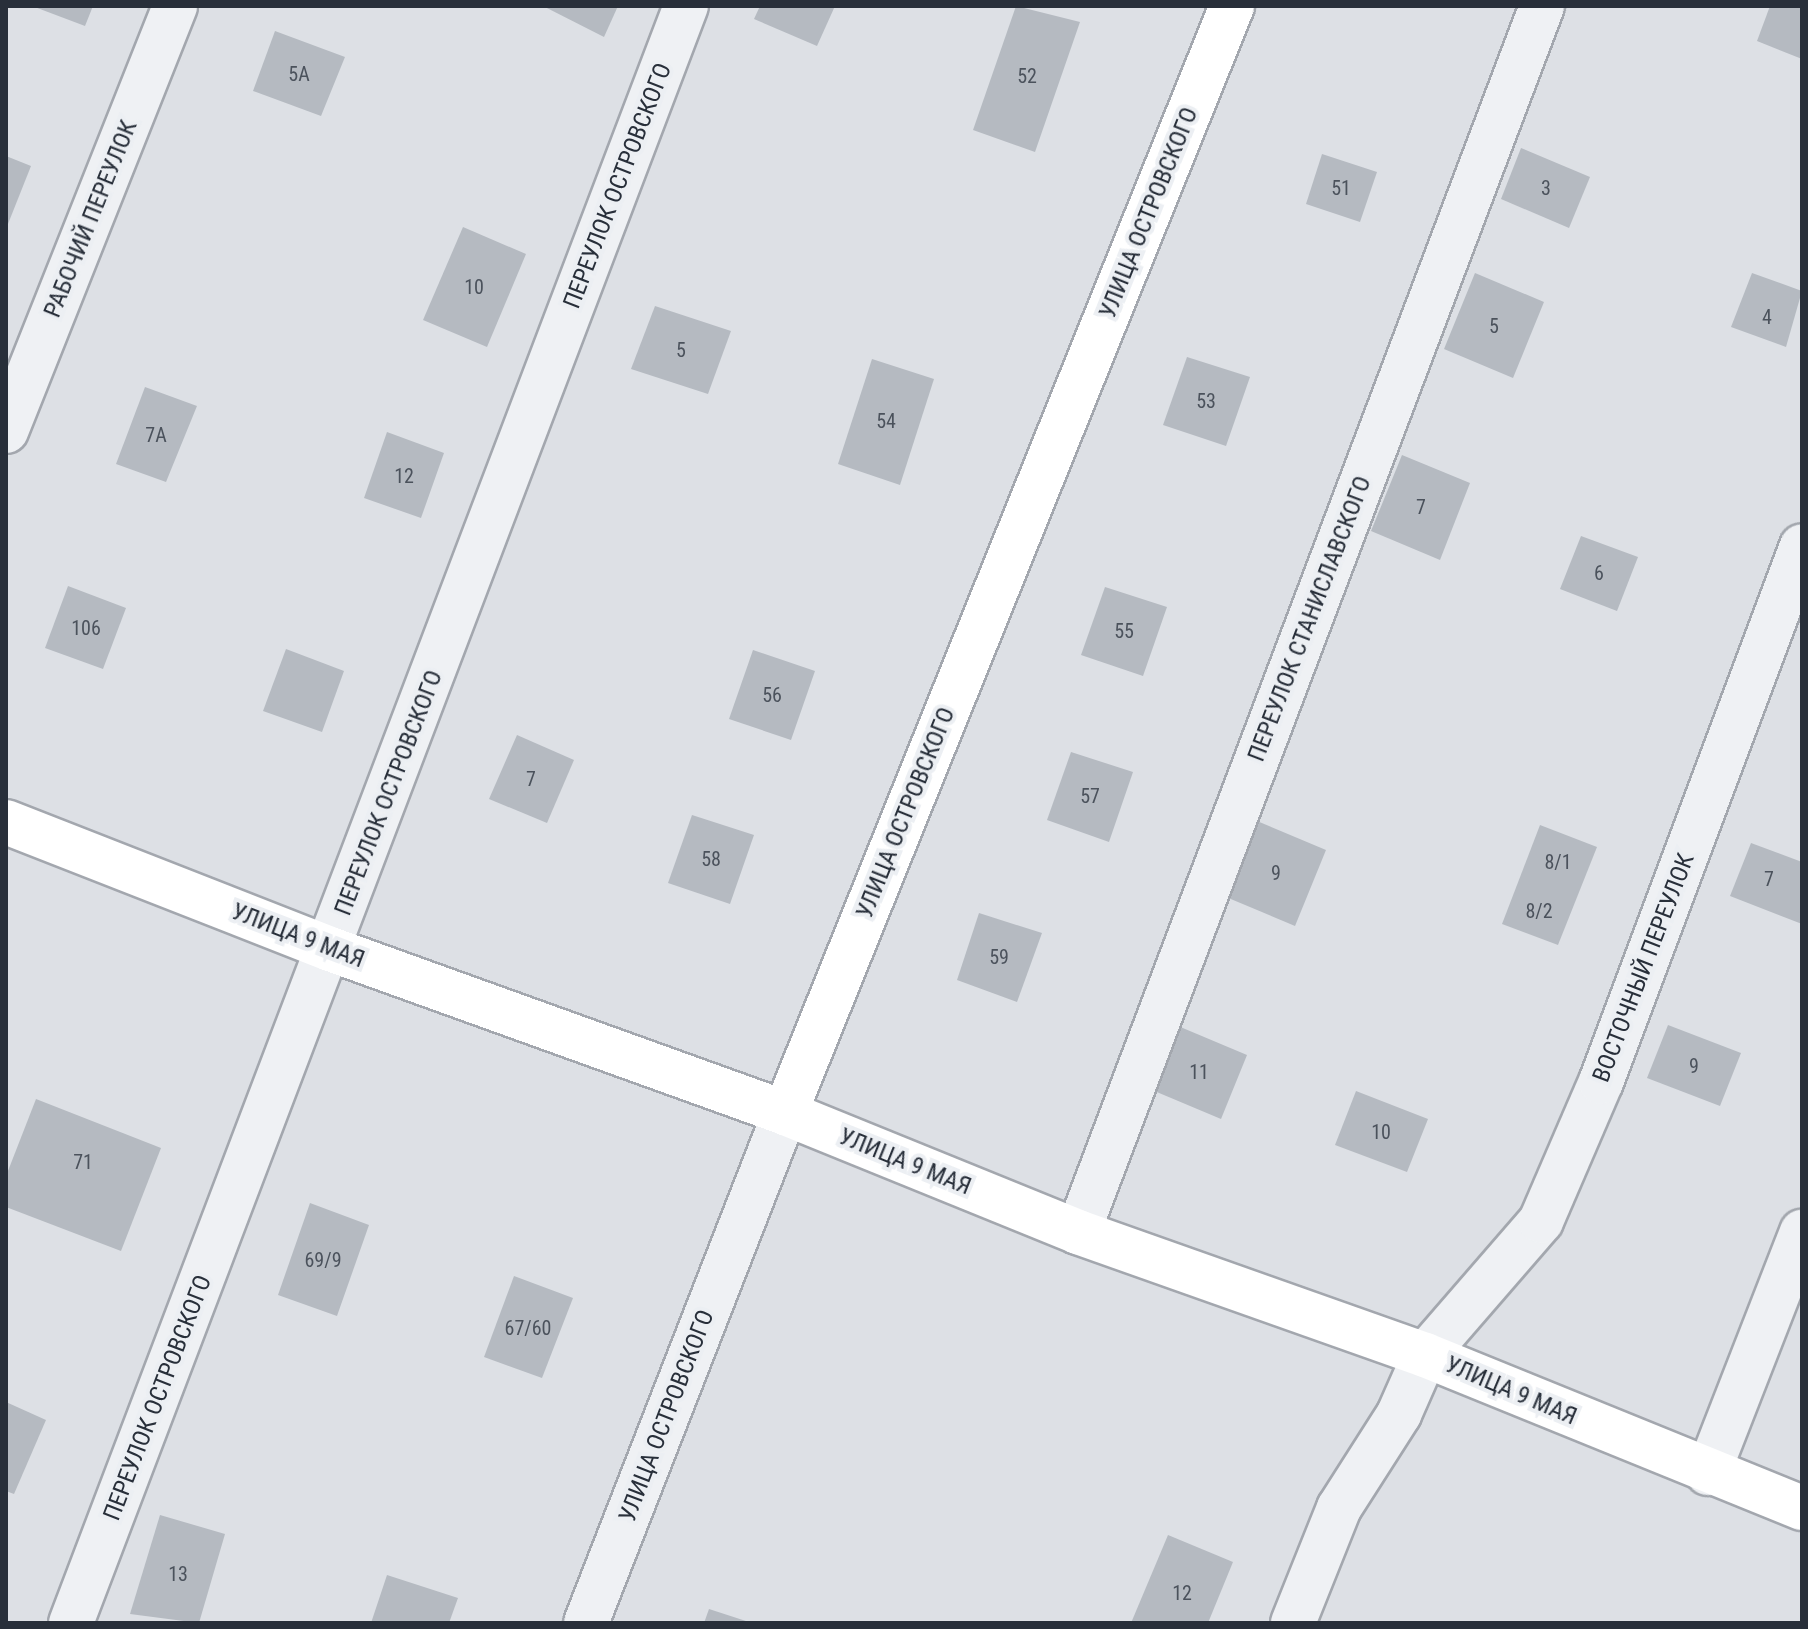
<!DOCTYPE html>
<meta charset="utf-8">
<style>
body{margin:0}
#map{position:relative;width:1808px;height:1629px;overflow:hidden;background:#dde0e5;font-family:"Roboto Condensed",sans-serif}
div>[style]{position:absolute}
.building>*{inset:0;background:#b5bac1}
.roads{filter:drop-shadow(2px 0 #a3a7ae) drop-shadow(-2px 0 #a3a7ae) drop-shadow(0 2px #a3a7ae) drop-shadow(0 -2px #a3a7ae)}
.minor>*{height:44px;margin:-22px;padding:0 22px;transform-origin:22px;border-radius:22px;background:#eff1f4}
.tertiary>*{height:44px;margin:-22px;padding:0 22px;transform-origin:22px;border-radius:22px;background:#eff1f4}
.secondary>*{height:44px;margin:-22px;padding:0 22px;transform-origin:22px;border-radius:22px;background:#fff}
.primary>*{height:44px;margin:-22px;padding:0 22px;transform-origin:22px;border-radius:22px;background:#fff}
span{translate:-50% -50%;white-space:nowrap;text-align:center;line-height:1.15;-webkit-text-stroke:8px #eceff3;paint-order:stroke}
.number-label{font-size:20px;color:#4b525c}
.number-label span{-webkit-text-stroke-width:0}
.street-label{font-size:24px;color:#282f3a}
.frame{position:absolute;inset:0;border:8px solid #282f3a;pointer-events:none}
</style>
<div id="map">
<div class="building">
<div style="clip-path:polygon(32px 6px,93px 6px,85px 26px)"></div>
<div style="clip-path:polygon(543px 6px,618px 6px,604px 37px)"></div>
<div style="clip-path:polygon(760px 6px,835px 6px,817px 46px,754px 19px)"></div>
<div style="clip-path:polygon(1016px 6px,1080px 22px,1035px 152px,973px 130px)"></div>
<div style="clip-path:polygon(1770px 6px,1802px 6px,1802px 59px,1757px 41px)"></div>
<div style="clip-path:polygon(275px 31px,345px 57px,321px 116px,253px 91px)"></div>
<div style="clip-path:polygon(1521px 148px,1590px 177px,1569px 228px,1501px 199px)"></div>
<div style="clip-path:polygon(1322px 154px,1377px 172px,1360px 222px,1306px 204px)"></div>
<div style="clip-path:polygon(6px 156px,31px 166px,6px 229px)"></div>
<div style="clip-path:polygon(463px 227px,526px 254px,487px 347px,423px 320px)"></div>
<div style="clip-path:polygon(1475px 273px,1544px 302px,1513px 378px,1444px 349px)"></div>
<div style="clip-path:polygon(1752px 273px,1802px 291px,1786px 347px,1731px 327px)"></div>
<div style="clip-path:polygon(655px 306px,731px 331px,708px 394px,631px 369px)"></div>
<div style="clip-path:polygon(1187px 357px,1250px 377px,1226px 446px,1163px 425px)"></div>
<div style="clip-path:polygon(872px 359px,934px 379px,900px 485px,838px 464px)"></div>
<div style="clip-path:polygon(145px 387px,197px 406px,166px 482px,116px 464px)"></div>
<div style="clip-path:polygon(387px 432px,444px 453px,421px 518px,364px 498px)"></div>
<div style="clip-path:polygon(1402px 455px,1470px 483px,1440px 560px,1371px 531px)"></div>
<div style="clip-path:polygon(1581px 536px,1638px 557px,1617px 611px,1560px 589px)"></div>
<div style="clip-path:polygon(68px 586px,126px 608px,103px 669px,45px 648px)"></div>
<div style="clip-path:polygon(1105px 587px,1167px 607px,1143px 676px,1081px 655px)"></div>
<div style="clip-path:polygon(286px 649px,344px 671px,322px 732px,263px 711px)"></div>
<div style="clip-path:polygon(753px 650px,815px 671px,791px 740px,729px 719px)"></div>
<div style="clip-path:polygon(517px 735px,574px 760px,547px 823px,489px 799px)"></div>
<div style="clip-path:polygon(1071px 752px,1133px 772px,1109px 842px,1047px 820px)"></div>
<div style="clip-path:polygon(692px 815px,754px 835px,730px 904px,668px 883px)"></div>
<div style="clip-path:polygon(1257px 821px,1326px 850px,1295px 926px,1226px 897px)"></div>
<div style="clip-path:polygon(1540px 825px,1597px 847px,1558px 945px,1502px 924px)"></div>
<div style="clip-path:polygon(1751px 843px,1802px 862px,1802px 924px,1730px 896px)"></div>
<div style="clip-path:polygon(979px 913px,1042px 933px,1017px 1002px,957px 980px)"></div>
<div style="clip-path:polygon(1668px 1025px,1741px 1053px,1720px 1106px,1647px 1078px)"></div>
<div style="clip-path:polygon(1178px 1026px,1247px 1055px,1221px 1119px,1152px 1090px)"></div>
<div style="clip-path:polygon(1356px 1091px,1428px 1119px,1407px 1172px,1335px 1145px)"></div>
<div style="clip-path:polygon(36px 1099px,161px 1148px,121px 1251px,6px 1207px,6px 1176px)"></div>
<div style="clip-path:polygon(310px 1203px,369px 1225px,337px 1316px,278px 1295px)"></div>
<div style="clip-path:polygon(514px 1276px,573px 1298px,542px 1378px,484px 1357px)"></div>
<div style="clip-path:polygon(6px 1402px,46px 1420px,14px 1494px,6px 1491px)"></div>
<div style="clip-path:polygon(160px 1515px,225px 1534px,199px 1623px,130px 1614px)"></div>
<div style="clip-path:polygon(1168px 1535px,1233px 1562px,1208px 1623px,1131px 1623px)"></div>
<div style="clip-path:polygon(387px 1575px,458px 1598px,449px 1623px,371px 1623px)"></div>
<div style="clip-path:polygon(709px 1609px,749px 1622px,749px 1623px,704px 1623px)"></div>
</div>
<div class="roads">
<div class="minor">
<div style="left:6px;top:431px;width:457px;rotate:-68.3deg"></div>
<div style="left:1078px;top:1232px;width:1311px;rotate:-69.27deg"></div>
<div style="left:1708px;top:1473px;width:259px;rotate:-68.7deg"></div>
<div style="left:71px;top:1623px;width:1730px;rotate:-69.18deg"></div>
<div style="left:1293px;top:1623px;width:124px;rotate:-68.2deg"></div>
<div style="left:1339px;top:1508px;width:112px;rotate:-57.4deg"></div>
<div style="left:1399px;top:1414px;width:64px;rotate:-66.2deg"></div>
<div style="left:1425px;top:1355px;width:177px;rotate:-49.1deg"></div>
<div style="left:1541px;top:1221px;width:151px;rotate:-66.7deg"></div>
<div style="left:1601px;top:1082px;width:572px;rotate:-69.44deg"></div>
</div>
<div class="tertiary">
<div style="left:586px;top:1623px;width:547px;rotate:-68.68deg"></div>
</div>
<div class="secondary">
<div style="left:785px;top:1113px;width:1194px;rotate:-68.01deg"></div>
</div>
<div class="primary">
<div style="left:6px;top:822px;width:348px;rotate:21.4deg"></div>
<div style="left:330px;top:949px;width:484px;rotate:19.8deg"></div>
<div style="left:785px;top:1113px;width:316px;rotate:22.1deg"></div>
<div style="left:1078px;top:1232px;width:368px;rotate:19.5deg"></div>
<div style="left:1425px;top:1355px;width:407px;rotate:22.1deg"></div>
</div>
</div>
<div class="number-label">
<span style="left:299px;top:74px">5А</span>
<span style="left:1027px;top:76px">52</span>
<span style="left:1341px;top:188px">51</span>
<span style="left:1546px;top:188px">3</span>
<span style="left:474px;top:287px">10</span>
<span style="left:1767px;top:317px">4</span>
<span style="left:1494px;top:326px">5</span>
<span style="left:681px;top:350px">5</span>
<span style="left:1206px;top:401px">53</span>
<span style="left:886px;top:421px">54</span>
<span style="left:156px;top:435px">7А</span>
<span style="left:404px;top:476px">12</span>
<span style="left:1421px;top:507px">7</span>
<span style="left:1599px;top:573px">6</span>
<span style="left:86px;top:628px">106</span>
<span style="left:1124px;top:631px">55</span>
<span style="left:772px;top:695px">56</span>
<span style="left:531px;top:779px">7</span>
<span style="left:1090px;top:796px">57</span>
<span style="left:711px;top:859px">58</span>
<span style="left:1558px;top:862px">8/1</span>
<span style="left:1276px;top:873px">9</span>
<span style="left:1769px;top:879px">7</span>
<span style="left:1539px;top:911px">8/2</span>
<span style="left:999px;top:957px">59</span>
<span style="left:1694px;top:1066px">9</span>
<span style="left:1199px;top:1072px">11</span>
<span style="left:1381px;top:1132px">10</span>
<span style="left:83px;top:1162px">71</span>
<span style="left:323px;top:1260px">69/9</span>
<span style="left:528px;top:1328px">67/60</span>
<span style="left:178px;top:1574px">13</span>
<span style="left:1182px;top:1593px">12</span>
</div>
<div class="street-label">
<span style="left:618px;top:186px;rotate:-69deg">ПЕРЕУЛОК ОСТРОВСКОГО</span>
<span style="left:1149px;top:213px;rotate:-68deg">УЛИЦА ОСТРОВСКОГО</span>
<span style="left:91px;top:219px;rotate:-68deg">РАБОЧИЙ ПЕРЕУЛОК</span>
<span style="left:1310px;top:619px;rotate:-69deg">ПЕРЕУЛОК СТАНИСЛАВСКОГО</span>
<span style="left:389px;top:793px;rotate:-69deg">ПЕРЕУЛОК ОСТРОВСКОГО</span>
<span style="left:906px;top:813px;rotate:-68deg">УЛИЦА ОСТРОВСКОГО</span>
<span style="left:298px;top:936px;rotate:21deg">УЛИЦА 9 МАЯ</span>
<span style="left:1644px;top:968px;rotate:-69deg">ВОСТОЧНЫЙ ПЕРЕУЛОК</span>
<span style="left:905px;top:1162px;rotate:22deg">УЛИЦА 9 МАЯ</span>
<span style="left:1511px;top:1391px;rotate:23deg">УЛИЦА 9 МАЯ</span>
<span style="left:158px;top:1398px;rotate:-69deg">ПЕРЕУЛОК ОСТРОВСКОГО</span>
<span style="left:667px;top:1416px;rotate:-69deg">УЛИЦА ОСТРОВСКОГО</span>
</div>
<div class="frame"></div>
</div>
